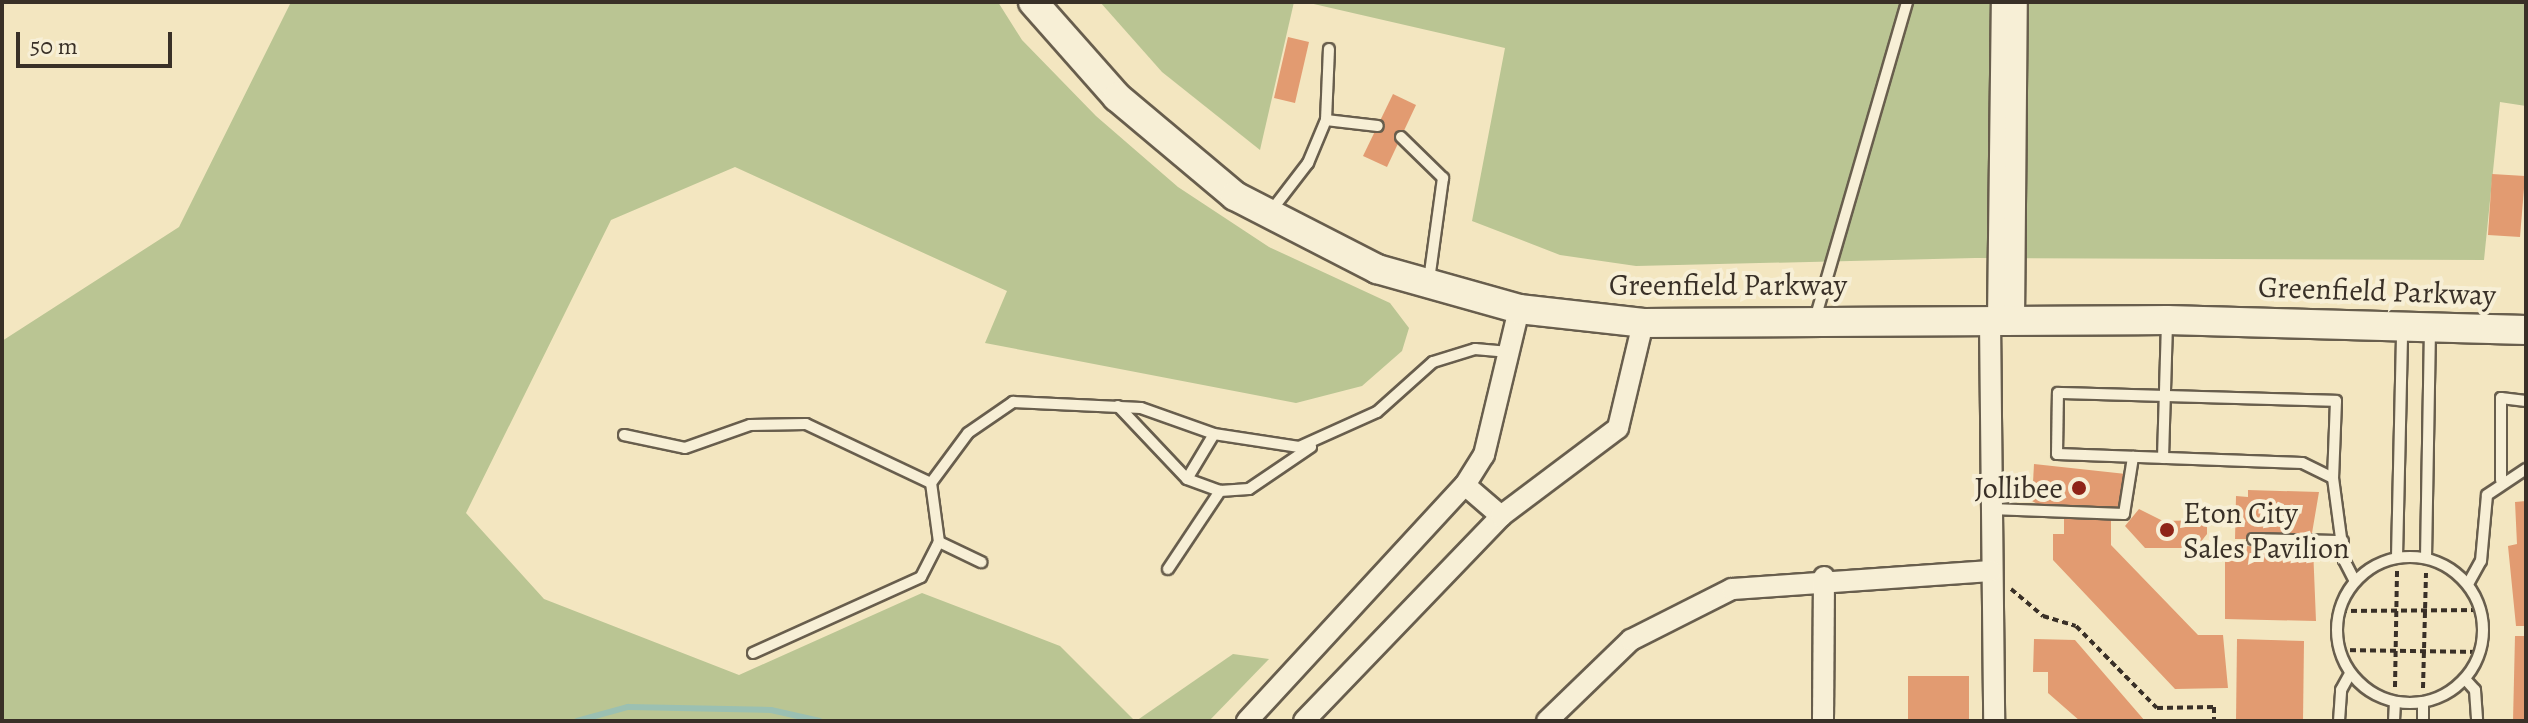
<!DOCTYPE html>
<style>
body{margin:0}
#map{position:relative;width:2528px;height:723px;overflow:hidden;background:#f3e6c0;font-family:Alegreya,serif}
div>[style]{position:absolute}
.green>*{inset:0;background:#bac593}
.stream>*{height:6px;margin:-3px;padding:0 3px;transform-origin:3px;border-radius:3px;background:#9bc0b2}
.building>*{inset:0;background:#e29b71}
.path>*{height:4px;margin-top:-2px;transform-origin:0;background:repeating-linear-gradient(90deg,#393027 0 6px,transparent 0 10px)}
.roads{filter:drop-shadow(2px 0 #685e4d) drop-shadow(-2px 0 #685e4d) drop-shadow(0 2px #685e4d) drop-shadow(0 -2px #685e4d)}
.service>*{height:10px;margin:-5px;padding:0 5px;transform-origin:5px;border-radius:5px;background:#f7efd6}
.service>.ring{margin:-5px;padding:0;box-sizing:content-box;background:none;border:10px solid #f7efd6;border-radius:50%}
.minor>*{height:20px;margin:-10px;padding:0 10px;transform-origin:10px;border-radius:10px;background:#f7efd6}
.secondary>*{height:28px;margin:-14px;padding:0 14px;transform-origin:14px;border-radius:14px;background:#f7efd6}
.dots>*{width:22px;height:22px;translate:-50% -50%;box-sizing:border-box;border:4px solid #f7efd6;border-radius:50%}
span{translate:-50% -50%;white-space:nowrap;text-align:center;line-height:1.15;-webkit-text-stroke:8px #f7efd6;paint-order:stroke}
.street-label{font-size:30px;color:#393027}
.poi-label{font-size:30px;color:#393027}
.right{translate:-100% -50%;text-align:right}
.left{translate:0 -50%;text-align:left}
.frame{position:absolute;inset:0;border:4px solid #393027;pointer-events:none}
.scale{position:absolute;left:16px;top:32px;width:156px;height:36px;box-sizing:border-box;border:4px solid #393027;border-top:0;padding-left:10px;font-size:24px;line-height:28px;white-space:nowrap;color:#393027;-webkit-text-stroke:6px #f7efd6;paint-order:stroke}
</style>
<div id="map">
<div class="green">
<div style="clip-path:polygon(291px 2px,998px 2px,1022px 40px,1096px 116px,1178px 187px,1269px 247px,1390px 303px,1409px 328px,1402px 351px,1362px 386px,1296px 403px,985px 343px,1007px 291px,735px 167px,611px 220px,466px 513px,544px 599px,739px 675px,922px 593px,1060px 646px,1135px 721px,2px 721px,2px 341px,179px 227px)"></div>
<div style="clip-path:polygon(1100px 2px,1294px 2px,1260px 150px,1162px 72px)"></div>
<div style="clip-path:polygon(1305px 2px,2526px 2px,2526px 106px,2500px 102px,2484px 260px,1975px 258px,1636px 266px,1560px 255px,1472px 221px,1505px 48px)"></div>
<div style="clip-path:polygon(1233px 654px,1269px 659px,1209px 721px,1136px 721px)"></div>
</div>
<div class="stream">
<div style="left:577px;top:721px;width:53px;rotate:-15.4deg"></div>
<div style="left:628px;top:707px;width:143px;rotate:1.2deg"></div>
<div style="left:771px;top:710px;width:50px;rotate:12.7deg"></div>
</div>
<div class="building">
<div style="clip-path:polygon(1288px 37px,1309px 42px,1295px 103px,1274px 98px)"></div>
<div style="clip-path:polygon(1393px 94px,1416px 105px,1387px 167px,1363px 156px)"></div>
<div style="clip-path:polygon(2492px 174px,2525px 176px,2520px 237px,2488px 235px)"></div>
<div style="clip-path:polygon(2034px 464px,2126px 474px,2125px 511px,2043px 507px,2032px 501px)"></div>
<div style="clip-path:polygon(2248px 490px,2319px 492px,2311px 539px,2235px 539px,2236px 496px,2248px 497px)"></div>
<div style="clip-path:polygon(2526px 501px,2526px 626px,2516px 626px,2508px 546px,2517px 544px,2515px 502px)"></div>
<div style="clip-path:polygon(2139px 509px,2163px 521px,2207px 520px,2207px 534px,2196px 548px,2145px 548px,2125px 526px)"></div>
<div style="clip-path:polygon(2064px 518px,2111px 519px,2111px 545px,2198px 635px,2223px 635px,2228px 688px,2175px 689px,2053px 560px,2053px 534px,2064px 534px)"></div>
<div style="clip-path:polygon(2237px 546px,2313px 547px,2316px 621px,2225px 619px,2225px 558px,2237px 558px)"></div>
<div style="clip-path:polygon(2515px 636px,2526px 636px,2526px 721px,2513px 721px)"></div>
<div style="clip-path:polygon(2034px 639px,2075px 640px,2145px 721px,2080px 721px,2048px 693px,2048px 672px,2033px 672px)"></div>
<div style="clip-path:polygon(2237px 639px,2304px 641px,2303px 721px,2236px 721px)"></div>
<div style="clip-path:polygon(1908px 676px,1969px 676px,1969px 721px,1908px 721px)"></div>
</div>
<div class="path">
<div style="left:2011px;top:589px;width:42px;rotate:40.2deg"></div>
<div style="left:2043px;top:616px;width:34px;rotate:17deg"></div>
<div style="left:2076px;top:626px;width:115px;rotate:45.4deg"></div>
<div style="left:2157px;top:708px;width:57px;rotate:-1deg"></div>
<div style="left:2214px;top:707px;width:14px;rotate:90deg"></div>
<div style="left:2341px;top:611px;width:141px;rotate:-0.4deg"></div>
<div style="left:2340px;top:650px;width:141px;rotate:0.8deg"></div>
<div style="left:2395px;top:687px;width:116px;rotate:-89deg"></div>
<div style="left:2423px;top:688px;width:115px;rotate:-88.5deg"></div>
</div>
<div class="roads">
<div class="service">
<div style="left:1326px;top:120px;width:52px;rotate:6.6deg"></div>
<div style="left:1401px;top:137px;width:59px;rotate:44.3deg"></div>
<div style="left:1443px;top:178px;width:103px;rotate:97.8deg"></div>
<div style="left:1271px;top:211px;width:61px;rotate:-52.4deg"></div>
<div style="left:1308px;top:163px;width:47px;rotate:-67.3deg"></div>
<div style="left:1326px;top:120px;width:71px;rotate:-87.6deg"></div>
<div style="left:1815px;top:319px;width:330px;rotate:-73.8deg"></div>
<div style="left:1118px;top:406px;width:100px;rotate:46.6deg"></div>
<div style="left:1187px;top:479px;width:35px;rotate:20deg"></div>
<div style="left:1220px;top:491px;width:29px;rotate:-4deg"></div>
<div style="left:1249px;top:489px;width:75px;rotate:-34.1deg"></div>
<div style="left:624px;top:435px;width:62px;rotate:12deg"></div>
<div style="left:685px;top:448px;width:69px;rotate:-19.5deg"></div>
<div style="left:750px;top:425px;width:56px;rotate:-1deg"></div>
<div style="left:806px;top:424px;width:138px;rotate:25.3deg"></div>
<div style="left:2163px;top:458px;width:136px;rotate:-88.3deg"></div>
<div style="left:2333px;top:478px;width:34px;rotate:-154deg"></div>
<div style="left:2302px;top:463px;width:245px;rotate:-177.9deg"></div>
<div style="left:2057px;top:454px;width:61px;rotate:-89.1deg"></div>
<div style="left:2058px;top:393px;width:278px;rotate:1.6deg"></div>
<div style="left:2336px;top:401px;width:77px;rotate:92.2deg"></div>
<div style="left:2333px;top:478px;width:83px;rotate:82.4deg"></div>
<div style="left:2344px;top:560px;width:22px;rotate:63deg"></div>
<div style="left:1187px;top:479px;width:52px;rotate:-59deg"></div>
<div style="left:2501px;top:480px;width:82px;rotate:-90deg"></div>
<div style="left:2501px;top:398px;width:25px;rotate:7deg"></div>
<div style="left:1991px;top:509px;width:133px;rotate:2.2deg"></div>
<div style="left:2124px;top:514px;width:58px;rotate:-81deg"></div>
<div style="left:2253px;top:539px;width:90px;rotate:1.3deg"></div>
<div style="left:939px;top:542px;width:47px;rotate:25.5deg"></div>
<div class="ring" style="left:2337px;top:557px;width:136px;height:136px"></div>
<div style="left:2397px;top:557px;width:227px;rotate:-88.7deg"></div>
<div style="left:2426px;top:558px;width:230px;rotate:-89deg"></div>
<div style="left:1168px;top:569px;width:94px;rotate:-56.3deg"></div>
<div style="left:2468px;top:584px;width:26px;rotate:-61deg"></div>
<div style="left:2481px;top:561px;width:66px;rotate:-84.8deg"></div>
<div style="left:2487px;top:495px;width:47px;rotate:-33.7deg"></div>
<div style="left:753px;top:653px;width:184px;rotate:-24.3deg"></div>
<div style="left:921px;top:577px;width:39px;rotate:-63deg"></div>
<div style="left:939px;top:542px;width:60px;rotate:-97.7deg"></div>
<div style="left:931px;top:483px;width:62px;rotate:-53.5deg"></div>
<div style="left:968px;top:433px;width:55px;rotate:-34.6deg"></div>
<div style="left:1013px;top:402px;width:128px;rotate:2.7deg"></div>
<div style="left:1141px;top:408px;width:77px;rotate:19.6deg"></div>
<div style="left:1214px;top:434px;width:86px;rotate:8.7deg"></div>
<div style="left:1299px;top:447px;width:85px;rotate:-24.2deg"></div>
<div style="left:1377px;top:412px;width:75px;rotate:-41.8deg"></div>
<div style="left:1433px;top:362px;width:44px;rotate:-17.2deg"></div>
<div style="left:1475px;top:349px;width:34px;rotate:5deg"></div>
<div style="left:2465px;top:679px;width:15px;rotate:48deg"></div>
<div style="left:2475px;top:690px;width:31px;rotate:86deg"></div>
<div style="left:2339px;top:721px;width:31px;rotate:-86deg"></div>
<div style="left:2341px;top:690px;width:18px;rotate:-61deg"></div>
<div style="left:2394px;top:721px;width:19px;rotate:-87deg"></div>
<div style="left:2423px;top:721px;width:19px;rotate:-90deg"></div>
</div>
<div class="minor">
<div style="left:1990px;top:320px;width:401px;rotate:89.4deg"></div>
<div style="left:1998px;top:320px;width:318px;rotate:-89.3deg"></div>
<div style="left:2014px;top:320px;width:318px;rotate:-89.5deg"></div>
<div style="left:1465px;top:485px;width:48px;rotate:40.7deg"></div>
<div style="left:1247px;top:721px;width:321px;rotate:-47.3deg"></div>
<div style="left:1465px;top:485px;width:36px;rotate:-58deg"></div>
<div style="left:1484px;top:455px;width:150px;rotate:-76.5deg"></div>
<div style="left:1304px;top:721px;width:284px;rotate:-46.1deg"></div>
<div style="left:1501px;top:516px;width:146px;rotate:-36.9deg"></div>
<div style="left:1618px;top:428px;width:108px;rotate:-76.6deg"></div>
<div style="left:1547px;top:721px;width:117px;rotate:-44deg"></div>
<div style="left:1631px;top:640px;width:113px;rotate:-26.8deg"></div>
<div style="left:1732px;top:589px;width:260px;rotate:-4deg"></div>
<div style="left:1823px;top:721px;width:144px;rotate:-89.6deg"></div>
</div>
<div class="secondary">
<div style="left:1033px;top:2px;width:127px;rotate:48.5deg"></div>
<div style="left:1117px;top:97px;width:154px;rotate:40deg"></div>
<div style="left:1235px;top:196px;width:160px;rotate:27.2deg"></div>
<div style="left:1377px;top:269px;width:148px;rotate:15.7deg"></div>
<div style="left:1519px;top:309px;width:125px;rotate:6.4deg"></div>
<div style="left:1643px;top:323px;width:524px;rotate:-0.33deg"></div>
<div style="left:2167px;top:320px;width:359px;rotate:1.6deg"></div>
</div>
</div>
<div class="dots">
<div style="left:2079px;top:488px;background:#8f2418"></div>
<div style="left:2167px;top:530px;background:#8f2418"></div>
</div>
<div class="street-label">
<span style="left:1728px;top:285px">Greenfield Parkway</span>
<span style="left:2377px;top:291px;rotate:2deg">Greenfield Parkway</span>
</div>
<div class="poi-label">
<span class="right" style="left:2063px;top:488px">Jollibee</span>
<span class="left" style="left:2183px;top:530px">Eton City<br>Sales Pavilion</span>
</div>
<div class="frame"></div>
<div class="scale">50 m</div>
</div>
